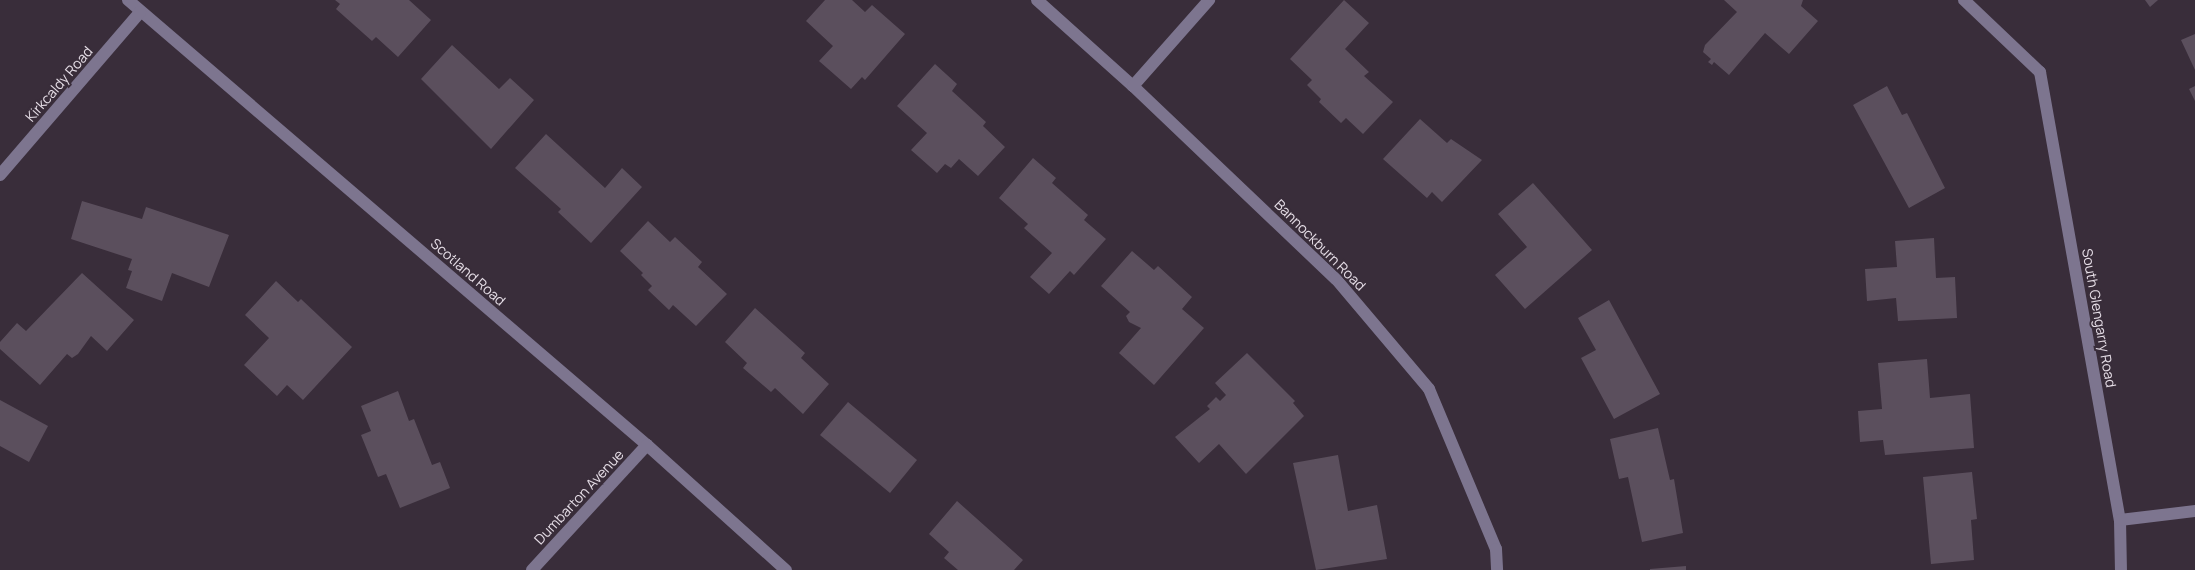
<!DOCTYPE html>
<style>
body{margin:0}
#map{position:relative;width:2195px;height:570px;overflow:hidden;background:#392d3a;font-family:Manrope,sans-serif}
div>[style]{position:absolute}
.building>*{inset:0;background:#5b4f5d}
.minor>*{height:12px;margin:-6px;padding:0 6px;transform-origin:6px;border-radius:6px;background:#7d758f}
span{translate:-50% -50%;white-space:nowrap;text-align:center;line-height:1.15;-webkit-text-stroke:4px #392d3a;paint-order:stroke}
.street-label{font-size:14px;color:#e6dee7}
</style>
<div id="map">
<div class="building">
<div style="clip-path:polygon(335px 0,409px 0,431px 20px,398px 57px,376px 37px,372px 41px,336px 9px,340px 4px)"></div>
<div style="clip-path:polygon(825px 0,852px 0,865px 12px,872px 5px,905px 34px,865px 80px,862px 77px,851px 89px,819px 61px,833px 46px,806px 21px)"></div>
<div style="clip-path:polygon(1344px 0,1369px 23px,1345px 49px,1369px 72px,1364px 76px,1393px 102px,1363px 134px,1346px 118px,1341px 123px,1319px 102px,1321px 99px,1307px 85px,1312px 80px,1290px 59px)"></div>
<div style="clip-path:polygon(1724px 0,1803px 0,1801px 6px,1818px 21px,1789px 54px,1765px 33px,1729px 75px,1714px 62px,1712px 65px,1708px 62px,1711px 59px,1703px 52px,1705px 45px,1737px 12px)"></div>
<div style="clip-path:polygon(2145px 0,2158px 0,2150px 7px)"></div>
<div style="clip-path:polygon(2195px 34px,2195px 70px,2181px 40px)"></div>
<div style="clip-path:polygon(452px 45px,499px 89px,510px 78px,534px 100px,491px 149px,421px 79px)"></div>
<div style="clip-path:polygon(935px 64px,957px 84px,952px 91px,986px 122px,983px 126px,1005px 147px,978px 176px,959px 159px,951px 168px,945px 164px,937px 173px,911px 150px,927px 133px,897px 106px)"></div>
<div style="clip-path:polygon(1887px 86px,1902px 115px,1907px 113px,1945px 188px,1909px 208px,1853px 105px)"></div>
<div style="clip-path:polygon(2195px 86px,2195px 101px,2189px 89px)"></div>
<div style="clip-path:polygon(1420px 119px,1447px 143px,1451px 139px,1482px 160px,1442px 202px,1432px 192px,1427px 198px,1383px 159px)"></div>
<div style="clip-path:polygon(546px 134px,605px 188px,622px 168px,642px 187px,591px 243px,558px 212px,561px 209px,515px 168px)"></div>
<div style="clip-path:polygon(1033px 158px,1056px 178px,1052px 183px,1088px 215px,1084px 220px,1106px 239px,1074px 275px,1070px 271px,1049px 294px,1030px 277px,1052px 253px,1024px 228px,1028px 224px,999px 198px)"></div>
<div style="clip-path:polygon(1533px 183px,1592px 250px,1525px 309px,1495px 275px,1527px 247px,1498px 214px)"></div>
<div style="clip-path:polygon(82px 201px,142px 219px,146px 207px,229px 235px,209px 287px,172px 273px,162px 301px,126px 288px,132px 271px,128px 270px,132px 259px,71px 239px)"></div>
<div style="clip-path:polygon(648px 221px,670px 242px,675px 237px,702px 262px,698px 267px,727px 294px,696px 326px,673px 305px,669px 310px,648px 290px,652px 286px,641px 275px,643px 273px,620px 251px)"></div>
<div style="clip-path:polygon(1934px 238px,1936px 278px,1955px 277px,1957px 318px,1898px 321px,1896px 298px,1867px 301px,1865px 269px,1897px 267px,1895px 241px)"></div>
<div style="clip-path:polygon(1132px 251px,1154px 270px,1158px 266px,1192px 297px,1182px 309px,1204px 328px,1154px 385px,1119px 353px,1141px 328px,1129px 322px,1126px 316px,1130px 312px,1101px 286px)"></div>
<div style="clip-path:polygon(82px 273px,134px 320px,107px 351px,91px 336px,78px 354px,72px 358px,67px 354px,40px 385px,0 349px,0 342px,17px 323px,26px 331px)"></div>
<div style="clip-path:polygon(276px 281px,298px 302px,301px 299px,352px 347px,303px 400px,287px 385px,277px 396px,244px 365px,269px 338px,245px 315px)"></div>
<div style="clip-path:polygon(1609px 300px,1660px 394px,1614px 419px,1581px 358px,1596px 350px,1578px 318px)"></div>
<div style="clip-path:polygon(755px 308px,805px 353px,801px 358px,829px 384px,803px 414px,775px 388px,771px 392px,743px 368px,747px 363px,725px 342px)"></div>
<div style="clip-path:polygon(1247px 353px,1295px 401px,1293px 403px,1304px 416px,1246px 474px,1219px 444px,1199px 463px,1175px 437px,1210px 409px,1207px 406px,1216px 397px,1220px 401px,1226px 395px,1215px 383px)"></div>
<div style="clip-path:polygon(1927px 359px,1930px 398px,1970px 394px,1974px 448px,1885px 455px,1883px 440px,1860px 442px,1858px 411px,1882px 409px,1878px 363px)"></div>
<div style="clip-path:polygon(398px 391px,409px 421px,414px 419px,432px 465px,440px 462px,450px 488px,400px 508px,386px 474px,378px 477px,361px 435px,371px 431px,361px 406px)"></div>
<div style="clip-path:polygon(0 400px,48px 426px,29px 462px,0 446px)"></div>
<div style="clip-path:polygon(848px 402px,917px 460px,890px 493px,820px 435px)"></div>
<div style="clip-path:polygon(1658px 428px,1670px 480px,1674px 479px,1683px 533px,1642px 542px,1628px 477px,1619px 479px,1610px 439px)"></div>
<div style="clip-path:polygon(1338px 455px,1348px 511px,1377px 505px,1387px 559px,1316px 570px,1293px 463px)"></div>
<div style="clip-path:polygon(1972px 472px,1977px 519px,1971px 520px,1974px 560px,1931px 564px,1923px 477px)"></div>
<div style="clip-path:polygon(957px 501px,1023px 560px,1014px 570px,958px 570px,944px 558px,949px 552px,929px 534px)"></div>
<div style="clip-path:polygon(1686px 566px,1686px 570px,1650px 570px,1650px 569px)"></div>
</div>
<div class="minor">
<div style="left:128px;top:0;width:684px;rotate:40.61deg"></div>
<div style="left:647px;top:445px;width:187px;rotate:42deg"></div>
<div style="left:1037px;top:0;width:129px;rotate:41.9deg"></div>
<div style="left:1133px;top:86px;width:280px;rotate:43.6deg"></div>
<div style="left:1336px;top:279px;width:144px;rotate:49.8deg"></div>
<div style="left:1429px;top:389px;width:173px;rotate:67.3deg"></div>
<div style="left:1496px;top:549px;width:21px;rotate:87deg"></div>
<div style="left:1964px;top:0;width:105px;rotate:43.5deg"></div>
<div style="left:2040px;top:72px;width:455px;rotate:79.9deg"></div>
<div style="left:2120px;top:520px;width:50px;rotate:88.9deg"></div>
<div style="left:1133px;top:86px;width:115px;rotate:-48.5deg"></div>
<div style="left:0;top:175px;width:215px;rotate:-49.3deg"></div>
<div style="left:2120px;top:520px;width:76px;rotate:-6.8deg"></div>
<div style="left:532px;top:570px;width:170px;rotate:-47.4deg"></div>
</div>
<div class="street-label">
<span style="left:59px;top:84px;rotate:-49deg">Kirkcaldy Road</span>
<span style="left:1320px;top:245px;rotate:45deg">Bannockburn Road</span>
<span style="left:468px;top:272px;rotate:41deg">Scotland Road</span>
<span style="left:2099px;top:318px;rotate:80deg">South Glengarry Road</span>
<span style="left:579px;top:497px;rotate:-47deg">Dumbarton Avenue</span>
</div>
</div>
